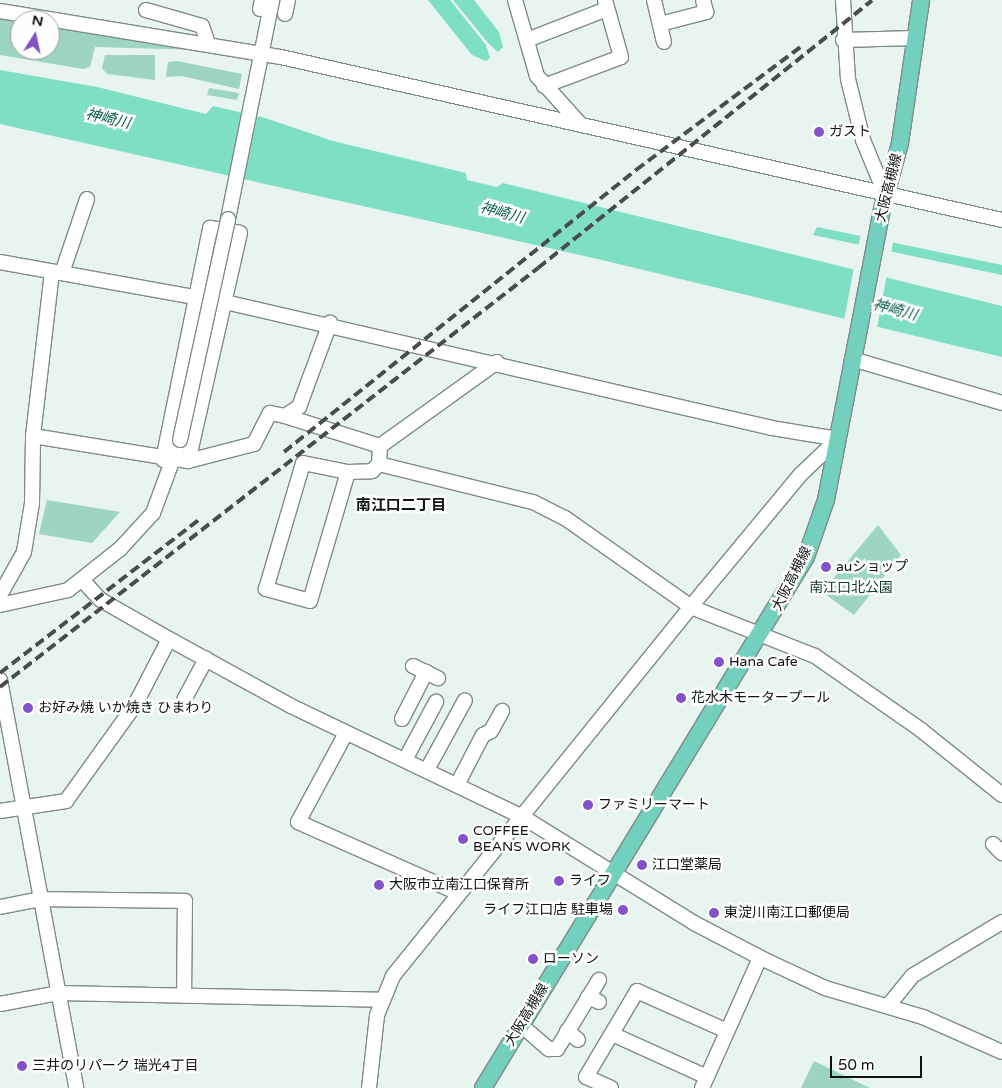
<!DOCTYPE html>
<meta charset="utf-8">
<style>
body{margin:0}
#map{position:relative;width:1002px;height:1088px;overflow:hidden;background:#e8f4f0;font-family:"Varela Round","Noto Sans JP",sans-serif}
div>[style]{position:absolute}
.green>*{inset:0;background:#9dd4c2}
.water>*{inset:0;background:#7fdfc4}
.pier>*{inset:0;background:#e8f4f0}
.roads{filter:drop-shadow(1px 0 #808b88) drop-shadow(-1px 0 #808b88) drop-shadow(0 1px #808b88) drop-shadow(0 -1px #808b88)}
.minor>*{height:14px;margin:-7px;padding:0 7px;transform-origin:7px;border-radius:7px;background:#fff}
.major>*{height:16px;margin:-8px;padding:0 8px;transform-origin:8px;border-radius:8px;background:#72d0bc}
.rail>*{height:4px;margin-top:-2px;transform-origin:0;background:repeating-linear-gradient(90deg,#474d4b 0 10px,transparent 0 15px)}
.bridges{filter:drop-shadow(1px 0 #808b88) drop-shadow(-1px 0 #808b88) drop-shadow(0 1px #808b88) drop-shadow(0 -1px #808b88)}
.minor-bridge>*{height:14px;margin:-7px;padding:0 7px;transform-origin:7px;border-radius:7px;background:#fff}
.dots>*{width:14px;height:14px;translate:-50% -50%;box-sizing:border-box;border:2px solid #fefefe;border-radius:50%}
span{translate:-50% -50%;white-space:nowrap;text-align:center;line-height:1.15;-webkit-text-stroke:5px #fefefe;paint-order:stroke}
.poi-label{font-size:14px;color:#0f1312}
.left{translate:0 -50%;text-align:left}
.right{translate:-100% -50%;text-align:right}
.street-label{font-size:14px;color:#0f1312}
.park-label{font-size:14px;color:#0d3a2f}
.water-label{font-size:15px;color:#0c5e4c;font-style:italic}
.neighbourhood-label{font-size:15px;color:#0f1312;font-weight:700}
.north{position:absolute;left:10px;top:10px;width:50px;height:50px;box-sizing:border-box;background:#fefefe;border:1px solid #9ea0a0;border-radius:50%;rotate:10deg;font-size:14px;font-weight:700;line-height:20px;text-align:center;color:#0f1312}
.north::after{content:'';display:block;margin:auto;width:18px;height:22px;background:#8351c9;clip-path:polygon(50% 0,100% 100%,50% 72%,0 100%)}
.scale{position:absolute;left:830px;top:1056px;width:92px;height:22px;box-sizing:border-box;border:2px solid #0f1312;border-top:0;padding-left:6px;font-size:15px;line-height:18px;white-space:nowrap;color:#0f1312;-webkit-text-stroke:4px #fefefe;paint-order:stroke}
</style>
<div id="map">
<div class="green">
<div style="clip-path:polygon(0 18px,20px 21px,20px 50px,50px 50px,50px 26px,200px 50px,95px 47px,90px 67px,83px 69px,0 55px)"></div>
<div style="clip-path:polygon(105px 55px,155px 55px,155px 80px,107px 74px,102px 68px)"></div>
<div style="clip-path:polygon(177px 61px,242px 74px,239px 89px,182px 76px,166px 77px,168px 62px)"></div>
<div style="clip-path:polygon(209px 88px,239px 93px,237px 100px,207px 95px)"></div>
<div style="clip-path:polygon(47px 500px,120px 512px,92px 543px,39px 534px)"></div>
<div style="clip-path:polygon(878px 525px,901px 555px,854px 615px,822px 592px)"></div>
<div style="clip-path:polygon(814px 1061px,870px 1088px,801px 1088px)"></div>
</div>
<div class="water">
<div style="clip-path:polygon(428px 0,450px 0,486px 45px,490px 58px,486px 61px,472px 55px)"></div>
<div style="clip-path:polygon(453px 0,474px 0,499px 32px,503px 47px,498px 52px,488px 43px)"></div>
<div style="clip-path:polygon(0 70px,97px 87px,206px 114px,213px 106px,265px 118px,333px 141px,466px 173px,467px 180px,497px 187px,503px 183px,1002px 306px,1002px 357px,602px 260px,0 124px)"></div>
<div style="clip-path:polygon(817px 227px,1002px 265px,1002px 275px,813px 235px)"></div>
</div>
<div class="pier">
<div style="clip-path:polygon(861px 234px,893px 242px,891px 254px,858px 247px)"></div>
<div style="clip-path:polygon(854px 267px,887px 274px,877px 328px,844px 321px)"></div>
</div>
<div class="roads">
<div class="minor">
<div style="left:515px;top:0;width:79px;rotate:73.9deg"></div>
<div style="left:537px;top:76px;width:66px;rotate:48.1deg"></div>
<div style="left:654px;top:0;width:43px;rotate:76.6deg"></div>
<div style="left:843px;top:0;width:79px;rotate:86.4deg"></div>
<div style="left:848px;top:79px;width:63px;rotate:76.2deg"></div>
<div style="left:863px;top:140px;width:61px;rotate:67.7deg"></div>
<div style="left:260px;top:9px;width:9px;rotate:-77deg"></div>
<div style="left:146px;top:10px;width:58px;rotate:15.9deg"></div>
<div style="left:202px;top:26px;width:18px;rotate:71deg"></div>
<div style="left:0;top:11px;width:285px;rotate:9.3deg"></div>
<div style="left:281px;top:57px;width:739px;rotate:12.74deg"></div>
<div style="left:285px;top:14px;width:14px;rotate:-78deg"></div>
<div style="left:660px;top:24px;width:48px;rotate:-14.6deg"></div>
<div style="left:706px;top:12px;width:12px;rotate:-104deg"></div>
<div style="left:527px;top:40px;width:86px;rotate:-21.2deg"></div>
<div style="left:843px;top:40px;width:72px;rotate:-1.6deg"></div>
<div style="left:544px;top:86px;width:82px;rotate:-20.6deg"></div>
<div style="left:621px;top:57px;width:59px;rotate:-105.7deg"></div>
<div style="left:228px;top:219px;width:223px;rotate:-78.6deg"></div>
<div style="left:0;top:262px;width:198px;rotate:10.2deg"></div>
<div style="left:62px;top:273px;width:78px;rotate:-71.3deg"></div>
<div style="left:225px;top:302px;width:561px;rotate:12.97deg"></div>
<div style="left:772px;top:428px;width:67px;rotate:9.5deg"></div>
<div style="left:852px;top:359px;width:156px;rotate:16.3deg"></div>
<div style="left:497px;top:362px;width:144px;rotate:144.3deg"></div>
<div style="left:380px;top:446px;width:18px;rotate:93deg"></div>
<div style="left:379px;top:464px;width:159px;rotate:13.9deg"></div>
<div style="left:533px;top:502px;width:36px;rotate:27deg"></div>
<div style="left:565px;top:518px;width:154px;rotate:35.2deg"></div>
<div style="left:691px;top:607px;width:133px;rotate:21.6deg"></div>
<div style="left:815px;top:656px;width:129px;rotate:34.9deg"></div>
<div style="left:921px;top:730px;width:104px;rotate:38.7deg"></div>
<div style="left:285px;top:416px;width:100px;rotate:17.5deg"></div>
<div style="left:33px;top:436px;width:157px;rotate:9.2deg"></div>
<div style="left:188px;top:461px;width:68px;rotate:-14.4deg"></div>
<div style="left:254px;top:444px;width:35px;rotate:-63deg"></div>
<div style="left:270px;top:413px;width:15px;rotate:11deg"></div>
<div style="left:285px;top:416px;width:17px;rotate:-33deg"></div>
<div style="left:299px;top:407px;width:90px;rotate:-69.7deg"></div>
<div style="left:163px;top:460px;width:237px;rotate:-78.5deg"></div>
<div style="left:210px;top:228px;width:30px;rotate:9deg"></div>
<div style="left:240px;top:233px;width:234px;rotate:102.8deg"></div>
<div style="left:348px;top:472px;width:134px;rotate:106.4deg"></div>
<div style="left:310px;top:601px;width:46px;rotate:-164.7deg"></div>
<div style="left:266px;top:589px;width:131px;rotate:-73.6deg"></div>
<div style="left:303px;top:463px;width:46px;rotate:11.3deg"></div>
<div style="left:348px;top:472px;width:24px;rotate:-2deg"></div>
<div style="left:372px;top:471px;width:10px;rotate:-45deg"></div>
<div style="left:83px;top:581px;width:26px;rotate:47deg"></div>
<div style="left:101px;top:600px;width:78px;rotate:29.8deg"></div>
<div style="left:169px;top:639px;width:139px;rotate:28.8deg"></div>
<div style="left:291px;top:706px;width:255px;rotate:25.6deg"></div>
<div style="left:521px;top:816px;width:203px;rotate:31.7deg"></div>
<div style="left:694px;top:923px;width:80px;rotate:27.5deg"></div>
<div style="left:765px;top:960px;width:66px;rotate:25deg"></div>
<div style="left:825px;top:988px;width:102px;rotate:16.5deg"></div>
<div style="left:923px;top:1017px;width:86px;rotate:23.9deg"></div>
<div style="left:0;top:595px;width:49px;rotate:-60.8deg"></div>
<div style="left:24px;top:552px;width:50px;rotate:-80.7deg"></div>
<div style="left:32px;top:503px;width:67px;rotate:-89.1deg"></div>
<div style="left:33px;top:436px;width:165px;rotate:-83.4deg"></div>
<div style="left:0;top:605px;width:70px;rotate:-12.4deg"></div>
<div style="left:68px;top:590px;width:66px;rotate:-38.3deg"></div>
<div style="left:120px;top:549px;width:49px;rotate:-47.5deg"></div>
<div style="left:153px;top:513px;width:78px;rotate:-69.7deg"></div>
<div style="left:413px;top:666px;width:28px;rotate:26deg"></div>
<div style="left:0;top:680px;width:415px;rotate:79.4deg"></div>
<div style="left:184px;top:700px;width:47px;rotate:-61.8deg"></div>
<div style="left:402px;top:719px;width:53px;rotate:-62.9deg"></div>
<div style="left:346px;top:733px;width:101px;rotate:118.3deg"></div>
<div style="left:298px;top:822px;width:175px;rotate:23.9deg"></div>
<div style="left:406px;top:758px;width:64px;rotate:-61.8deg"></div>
<div style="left:428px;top:768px;width:77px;rotate:-61.4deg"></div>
<div style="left:458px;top:783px;width:54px;rotate:-62.5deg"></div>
<div style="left:483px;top:735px;width:9px;rotate:-27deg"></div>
<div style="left:491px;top:731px;width:23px;rotate:-61deg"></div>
<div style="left:0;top:811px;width:67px;rotate:-8.6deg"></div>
<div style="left:66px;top:801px;width:118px;rotate:-54.3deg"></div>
<div style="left:135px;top:705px;width:74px;rotate:-62.7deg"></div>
<div style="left:993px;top:844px;width:13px;rotate:45deg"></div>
<div style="left:0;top:907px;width:42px;rotate:-11deg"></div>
<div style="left:41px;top:899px;width:144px;rotate:0.8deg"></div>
<div style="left:185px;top:901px;width:95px;rotate:90.6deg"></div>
<div style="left:588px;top:997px;width:12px;rotate:24deg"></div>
<div style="left:0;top:1004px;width:59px;rotate:-10.7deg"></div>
<div style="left:58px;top:993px;width:323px;rotate:1.2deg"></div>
<div style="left:888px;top:1006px;width:38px;rotate:-51deg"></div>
<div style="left:912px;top:976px;width:105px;rotate:-31deg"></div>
<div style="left:521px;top:1025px;width:37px;rotate:41deg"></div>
<div style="left:549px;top:1049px;width:8px"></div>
<div style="left:557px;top:1049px;width:81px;rotate:-58.7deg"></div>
<div style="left:567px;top:1031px;width:14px;rotate:39deg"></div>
<div style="left:612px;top:1034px;width:104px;rotate:24.4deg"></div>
<div style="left:369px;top:1088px;width:73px;rotate:-83.7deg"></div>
<div style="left:377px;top:1015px;width:42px;rotate:-67.7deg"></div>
<div style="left:393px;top:976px;width:494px;rotate:-51.1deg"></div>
<div style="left:703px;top:592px;width:153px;rotate:-50.3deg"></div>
<div style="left:801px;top:474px;width:51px;rotate:-43.4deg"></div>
<div style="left:611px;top:1088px;width:27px;rotate:-156deg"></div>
<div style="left:586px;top:1077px;width:100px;rotate:-59.3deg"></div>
<div style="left:637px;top:991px;width:98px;rotate:24deg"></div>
<div style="left:702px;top:1088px;width:142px;rotate:-66deg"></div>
</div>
<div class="major">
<div style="left:483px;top:1088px;width:622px;rotate:-58.69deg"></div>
<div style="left:806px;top:557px;width:60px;rotate:-70.7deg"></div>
<div style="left:826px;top:500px;width:296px;rotate:-79.1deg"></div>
<div style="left:882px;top:209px;width:68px;rotate:-74.7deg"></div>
<div style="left:900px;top:143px;width:145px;rotate:-81.6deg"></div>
</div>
</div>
<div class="rail">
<div style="left:284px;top:452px;width:451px;rotate:-38.7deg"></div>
<div style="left:636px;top:170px;width:209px;rotate:-36.8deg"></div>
<div style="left:0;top:673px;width:252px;rotate:-37.6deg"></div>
<div style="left:0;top:687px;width:682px;rotate:-37.91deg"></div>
<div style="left:538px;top:268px;width:428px;rotate:-38.7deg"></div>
</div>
<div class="bridges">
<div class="minor-bridge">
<div style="left:180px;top:440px;width:226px;rotate:-77.7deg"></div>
</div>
</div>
<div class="dots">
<div style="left:819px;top:132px;background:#8351c9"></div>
<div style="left:826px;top:567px;background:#8351c9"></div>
<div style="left:719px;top:662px;background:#8351c9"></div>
<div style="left:681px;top:698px;background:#8351c9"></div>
<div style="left:28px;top:708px;background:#8351c9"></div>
<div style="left:588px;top:805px;background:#8351c9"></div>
<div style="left:463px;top:839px;background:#8351c9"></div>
<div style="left:642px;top:865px;background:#8351c9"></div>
<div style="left:559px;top:881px;background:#8351c9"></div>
<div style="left:379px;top:885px;background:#8351c9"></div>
<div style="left:623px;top:910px;background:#8351c9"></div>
<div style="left:714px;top:913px;background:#8351c9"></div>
<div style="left:533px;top:959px;background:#8351c9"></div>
<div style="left:22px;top:1066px;background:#8351c9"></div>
</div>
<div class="poi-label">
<span class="left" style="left:829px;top:132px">ガスト</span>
<span class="left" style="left:836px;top:567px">auショップ</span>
<span class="left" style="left:729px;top:662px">Hana Cafe</span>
<span class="left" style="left:691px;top:698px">花水木モータープール</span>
<span class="left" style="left:38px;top:708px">お好み焼 いか焼き ひまわり</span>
<span class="left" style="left:598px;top:805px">ファミリーマート</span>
<span class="left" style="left:473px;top:839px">COFFEE<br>BEANS WORK</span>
<span class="left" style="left:652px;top:865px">江口堂薬局</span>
<span class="left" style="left:569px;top:881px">ライフ</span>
<span class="left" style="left:389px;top:885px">大阪市立南江口保育所</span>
<span class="right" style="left:613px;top:910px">ライフ江口店 駐車場</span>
<span class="left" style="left:724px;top:913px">東淀川南江口郵便局</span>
<span class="left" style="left:543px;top:959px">ローソン</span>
<span class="left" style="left:32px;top:1066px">三井のリパーク 瑞光4丁目</span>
</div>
<div class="street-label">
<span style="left:889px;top:188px;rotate:-76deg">大阪高槻線</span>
<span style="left:792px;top:579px;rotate:-63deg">大阪高槻線</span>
<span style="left:527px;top:1015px;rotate:-59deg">大阪高槻線</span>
</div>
<div class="park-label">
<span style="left:851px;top:588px">南江口北公園</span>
</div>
<div class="water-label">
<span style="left:108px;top:119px;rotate:13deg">神崎川</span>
<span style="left:502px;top:213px;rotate:15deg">神崎川</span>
<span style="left:895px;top:310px;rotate:15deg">神崎川</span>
</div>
<div class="neighbourhood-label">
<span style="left:401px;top:506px">南江口二丁目</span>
</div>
<div class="north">N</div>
<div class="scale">50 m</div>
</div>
